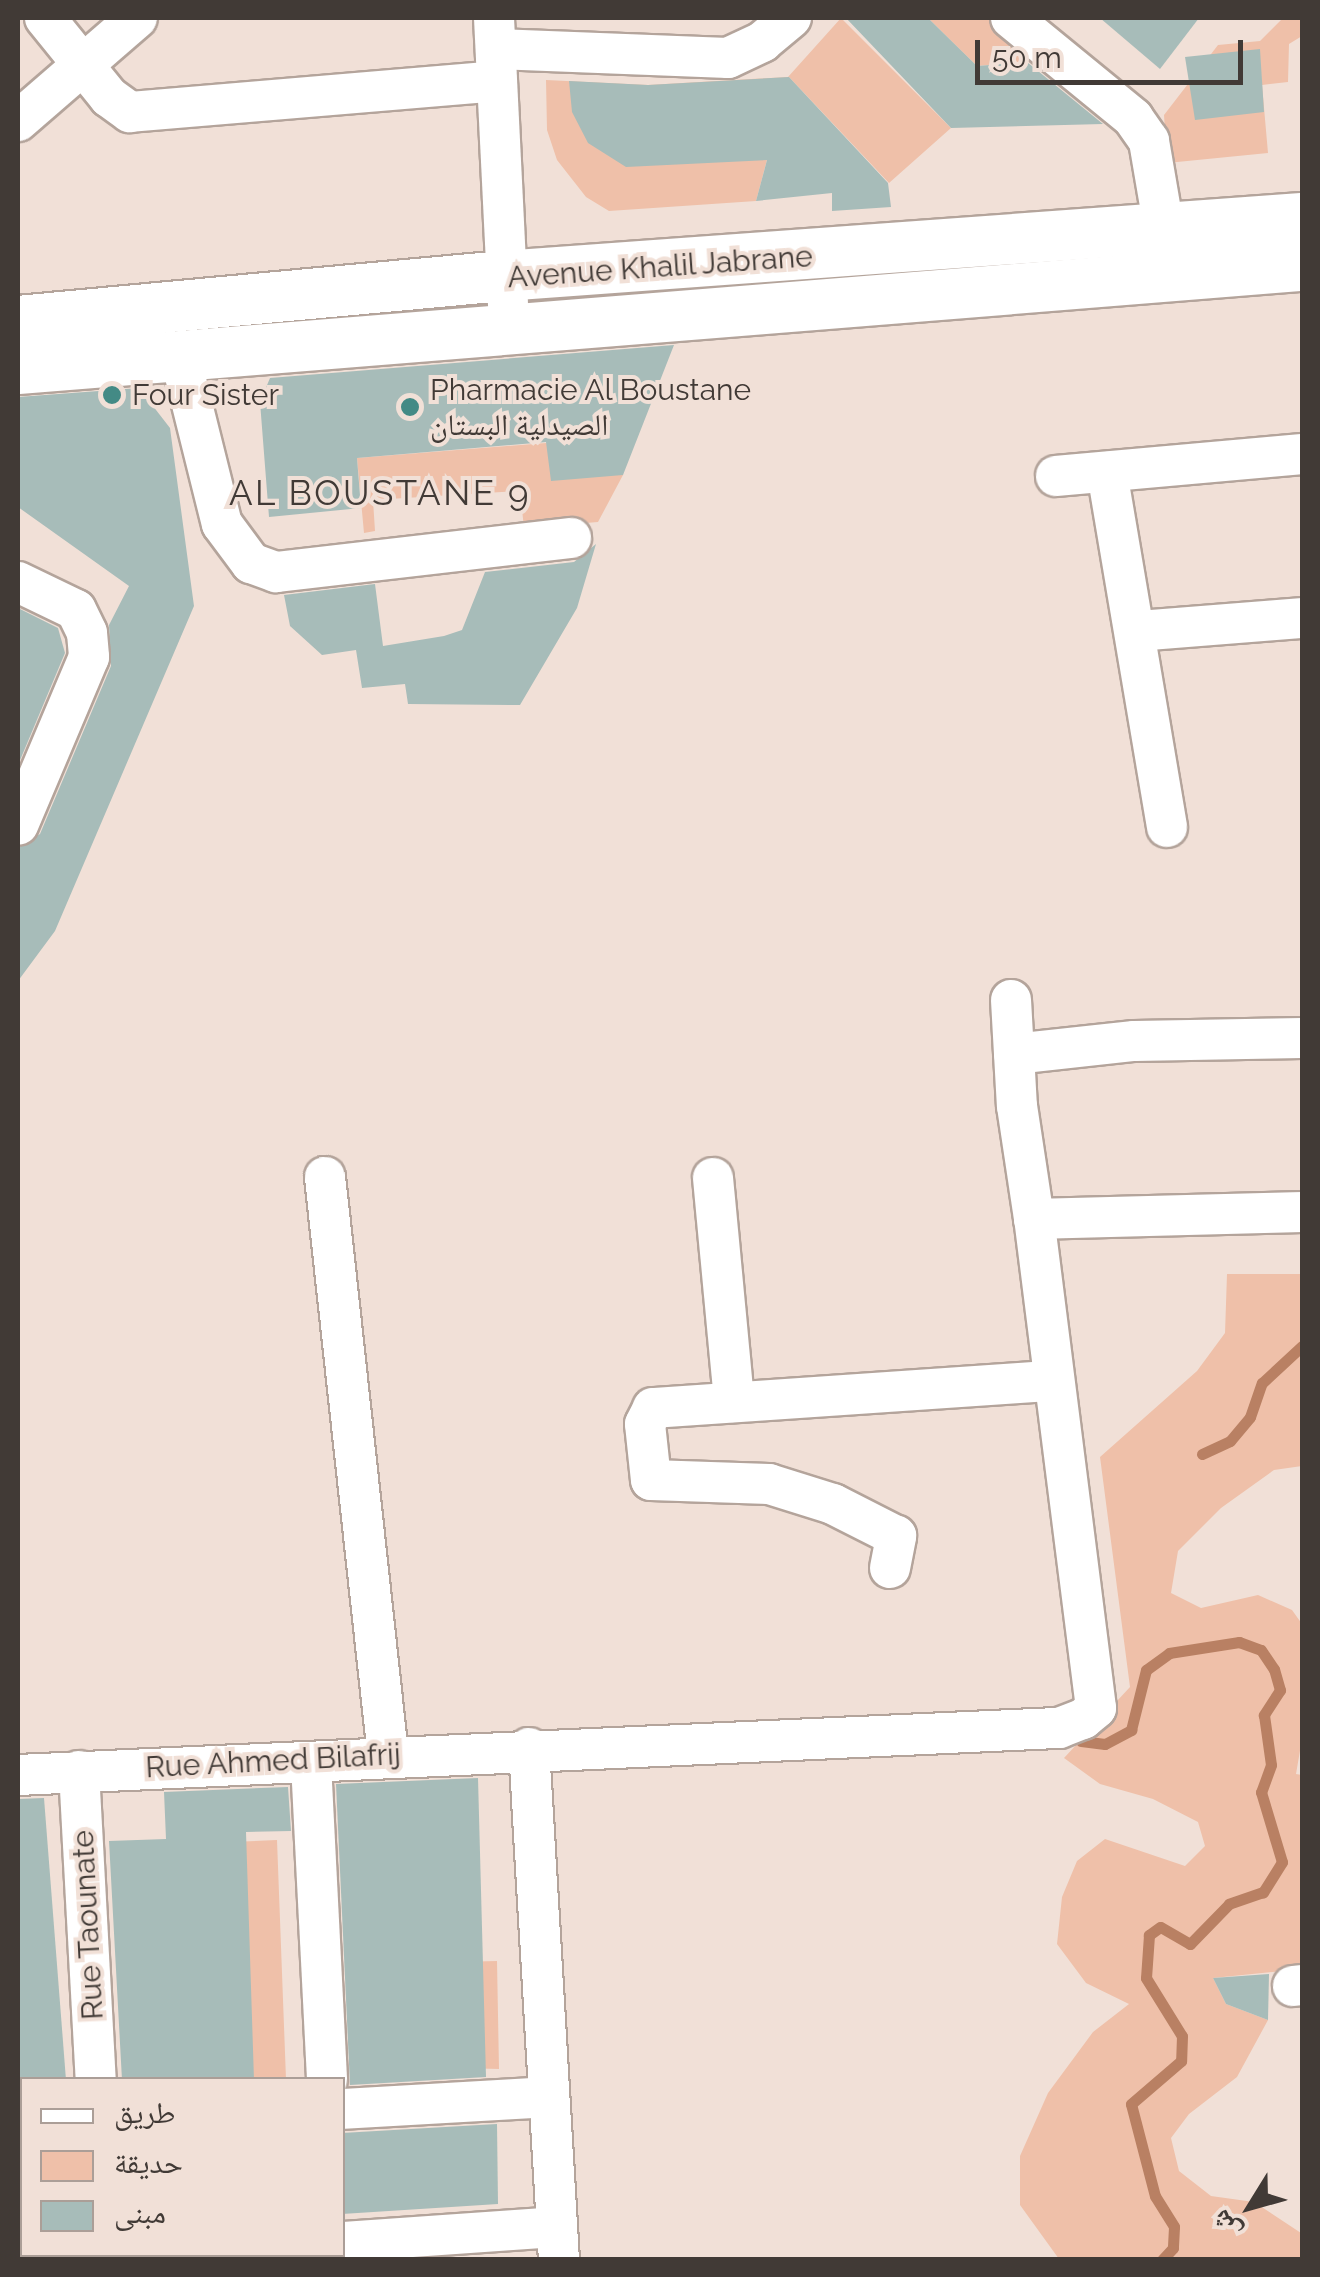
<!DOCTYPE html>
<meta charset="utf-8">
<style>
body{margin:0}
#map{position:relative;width:1320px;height:2277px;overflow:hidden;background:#f1e0d7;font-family:Raleway,"Noto Naskh Arabic",sans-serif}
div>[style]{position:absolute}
.green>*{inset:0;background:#efc0a9}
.stream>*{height:11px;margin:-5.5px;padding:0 5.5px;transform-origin:5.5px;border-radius:5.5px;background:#b98063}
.building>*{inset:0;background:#a7bcb9}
.roads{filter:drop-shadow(2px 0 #b4a49b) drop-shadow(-2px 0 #b4a49b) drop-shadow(0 2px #b4a49b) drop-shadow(0 -2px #b4a49b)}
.minor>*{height:40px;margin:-20px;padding:0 20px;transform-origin:20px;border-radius:20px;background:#fff}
.major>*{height:50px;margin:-25px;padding:0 25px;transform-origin:25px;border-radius:25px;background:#fff}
.dots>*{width:28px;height:28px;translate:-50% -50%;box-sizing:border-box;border:5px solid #f1e0d7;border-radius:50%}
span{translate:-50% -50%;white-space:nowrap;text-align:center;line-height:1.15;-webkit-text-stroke:8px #f1e0d7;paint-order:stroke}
.street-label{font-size:30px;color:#413a36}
.poi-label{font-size:30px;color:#413a36}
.left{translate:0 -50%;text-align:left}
.quarter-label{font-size:35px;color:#413a36;letter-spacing:2.5px}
.frame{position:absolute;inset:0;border:20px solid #413a36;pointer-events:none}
.legend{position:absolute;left:20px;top:2077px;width:325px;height:180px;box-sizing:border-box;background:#f1e0d7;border:2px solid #ab9e97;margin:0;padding:12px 18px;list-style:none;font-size:30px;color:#413a36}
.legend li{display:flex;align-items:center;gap:20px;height:50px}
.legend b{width:50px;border:2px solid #ab9e97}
.north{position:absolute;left:1200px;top:2157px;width:100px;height:100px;-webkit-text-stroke:8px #f1e0d7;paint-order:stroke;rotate:233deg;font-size:28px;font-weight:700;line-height:40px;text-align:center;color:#413a36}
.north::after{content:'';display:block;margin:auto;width:35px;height:45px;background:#413a36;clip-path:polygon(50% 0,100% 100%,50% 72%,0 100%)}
.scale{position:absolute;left:975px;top:40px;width:268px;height:45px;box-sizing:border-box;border:5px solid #413a36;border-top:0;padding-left:12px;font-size:30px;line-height:35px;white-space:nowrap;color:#413a36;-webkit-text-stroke:8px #f1e0d7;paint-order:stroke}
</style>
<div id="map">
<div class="green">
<div style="clip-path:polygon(841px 18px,951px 128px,889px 183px,789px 77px,756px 201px,609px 211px,586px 197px,557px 160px,547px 130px,546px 80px,648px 85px,788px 77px)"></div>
<div style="clip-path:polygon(928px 18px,994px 18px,1046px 60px,977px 66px)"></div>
<div style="clip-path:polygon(1283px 18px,1302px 18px,1302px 36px,1289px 44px,1288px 82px,1262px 85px,1268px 153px,1167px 163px,1164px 115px,1218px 45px,1260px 41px)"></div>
<div style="clip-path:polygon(546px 443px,623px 475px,598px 522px,524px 528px,520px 491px,373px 500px,375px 531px,364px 533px,357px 458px)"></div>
<div style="clip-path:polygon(1227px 1274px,1302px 1274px,1302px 1466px,1274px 1470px,1221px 1508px,1178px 1551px,1171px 1593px,1201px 1608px,1258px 1595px,1292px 1610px,1302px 1624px,1302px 1739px,1296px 1774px,1302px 1775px,1302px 1969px,1213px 1978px,1226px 2004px,1268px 2020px,1237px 2077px,1189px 2114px,1171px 2138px,1179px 2171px,1211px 2196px,1254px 2202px,1301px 2233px,1302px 2259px,1059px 2259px,1020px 2205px,1020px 2156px,1048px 2093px,1093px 2032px,1129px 2004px,1086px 1983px,1057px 1944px,1062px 1897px,1077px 1861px,1105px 1839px,1185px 1866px,1205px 1846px,1198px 1822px,1153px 1799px,1100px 1784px,1064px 1758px,1130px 1687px,1100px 1457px,1197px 1371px,1225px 1333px)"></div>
<div style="clip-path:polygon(277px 1840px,286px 2079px,238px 2079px,230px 1842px)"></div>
<div style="clip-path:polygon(497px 1961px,499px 2069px,459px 2068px,456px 1962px)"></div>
</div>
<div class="stream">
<div style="left:1202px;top:1454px;width:31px;rotate:-25deg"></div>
<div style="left:1230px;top:1441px;width:31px;rotate:-50deg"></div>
<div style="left:1250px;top:1417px;width:36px;rotate:-71deg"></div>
<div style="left:1262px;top:1383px;width:54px;rotate:-42.8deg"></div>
<div style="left:1081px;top:1741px;width:24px;rotate:7deg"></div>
<div style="left:1105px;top:1744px;width:30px;rotate:-28deg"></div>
<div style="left:1131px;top:1730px;width:62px;rotate:-76deg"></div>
<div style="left:1146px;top:1670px;width:29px;rotate:-36deg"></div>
<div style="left:1169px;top:1653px;width:71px;rotate:-8.9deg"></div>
<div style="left:1239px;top:1642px;width:23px;rotate:20deg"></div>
<div style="left:1261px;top:1650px;width:23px;rotate:56deg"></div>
<div style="left:1274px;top:1669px;width:22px;rotate:74deg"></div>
<div style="left:1280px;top:1690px;width:30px;rotate:123deg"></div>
<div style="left:1264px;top:1715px;width:50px;rotate:82deg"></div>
<div style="left:1271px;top:1765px;width:29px;rotate:110deg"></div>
<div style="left:1261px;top:1792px;width:73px;rotate:73.3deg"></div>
<div style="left:1282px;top:1862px;width:36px;rotate:122deg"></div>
<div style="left:1263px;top:1892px;width:36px;rotate:161deg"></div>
<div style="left:1229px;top:1904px;width:56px;rotate:134.3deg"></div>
<div style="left:1190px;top:1944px;width:34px;rotate:-150deg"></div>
<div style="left:1160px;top:1927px;width:14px;rotate:144deg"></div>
<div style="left:1149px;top:1935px;width:43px;rotate:94deg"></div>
<div style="left:1146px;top:1978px;width:68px;rotate:58.2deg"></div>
<div style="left:1182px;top:2036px;width:25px;rotate:92deg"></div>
<div style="left:1181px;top:2061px;width:66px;rotate:139.3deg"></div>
<div style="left:1131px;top:2104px;width:95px;rotate:75.4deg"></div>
<div style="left:1155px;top:2196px;width:36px;rotate:58deg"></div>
<div style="left:1174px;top:2227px;width:21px;rotate:93deg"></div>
<div style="left:1173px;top:2248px;width:16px;rotate:133deg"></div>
</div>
<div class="building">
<div style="clip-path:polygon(846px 18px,928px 18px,977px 66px,1027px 62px,1103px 124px,951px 128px)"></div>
<div style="clip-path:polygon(1100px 18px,1199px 18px,1160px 69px)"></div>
<div style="clip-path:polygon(1260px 49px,1264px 112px,1195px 120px,1185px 57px)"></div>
<div style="clip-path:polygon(789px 77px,888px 183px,891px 207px,832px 211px,832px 193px,756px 201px,767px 160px,626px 167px,588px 143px,572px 112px,569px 81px,648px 85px)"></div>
<div style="clip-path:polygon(674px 345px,623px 475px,551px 481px,546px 442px,357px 458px,361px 508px,269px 517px,260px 402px,270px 378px)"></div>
<div style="clip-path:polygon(139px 388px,170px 428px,194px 606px,55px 931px,18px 981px,18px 848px,40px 834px,111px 666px,109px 625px,129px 586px,18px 507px,18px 397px)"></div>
<div style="clip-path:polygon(596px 544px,577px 608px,520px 705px,408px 704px,405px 684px,362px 688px,356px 650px,322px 655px,290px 626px,284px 595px,375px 584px,383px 646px,444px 636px,462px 630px,485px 572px,574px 562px)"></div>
<div style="clip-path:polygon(18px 608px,58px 628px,65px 653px,18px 765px)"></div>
<div style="clip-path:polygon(478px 1778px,486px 2077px,350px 2085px,336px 1784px)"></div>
<div style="clip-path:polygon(288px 1787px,291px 1831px,246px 1832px,254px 2080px,122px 2080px,109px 1841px,166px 1839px,164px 1792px)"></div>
<div style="clip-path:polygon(18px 1799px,44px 1798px,66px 2080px,18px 2080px)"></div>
<div style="clip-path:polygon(1269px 1974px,1268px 2020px,1226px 2004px,1213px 1978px)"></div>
<div style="clip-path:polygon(497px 2124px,498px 2204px,342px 2214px,342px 2133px)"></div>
</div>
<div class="roads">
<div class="minor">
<div style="left:45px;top:18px;width:102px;rotate:51deg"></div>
<div style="left:109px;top:97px;width:26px;rotate:36deg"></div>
<div style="left:130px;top:112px;width:368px;rotate:-4.8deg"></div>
<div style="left:494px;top:18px;width:309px;rotate:87.2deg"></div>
<div style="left:1011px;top:18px;width:158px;rotate:39.3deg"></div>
<div style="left:1133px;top:118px;width:28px;rotate:55deg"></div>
<div style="left:1149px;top:141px;width:89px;rotate:80.3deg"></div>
<div style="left:496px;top:49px;width:232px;rotate:2.2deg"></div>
<div style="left:728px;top:58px;width:38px;rotate:-25deg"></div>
<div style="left:762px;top:42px;width:38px;rotate:-40deg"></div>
<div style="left:18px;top:121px;width:157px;rotate:-40.9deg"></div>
<div style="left:180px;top:356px;width:173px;rotate:76deg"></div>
<div style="left:222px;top:524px;width:49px;rotate:53.4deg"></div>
<div style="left:251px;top:563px;width:27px;rotate:20deg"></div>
<div style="left:276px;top:572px;width:297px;rotate:-6.6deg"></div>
<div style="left:1107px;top:472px;width:360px;rotate:80.4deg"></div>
<div style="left:1056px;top:476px;width:247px;rotate:-5.1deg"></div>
<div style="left:18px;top:582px;width:64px;rotate:25.8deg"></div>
<div style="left:76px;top:610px;width:25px;rotate:64deg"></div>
<div style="left:87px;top:633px;width:24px;rotate:85deg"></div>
<div style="left:89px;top:657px;width:182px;rotate:112.9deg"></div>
<div style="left:1137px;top:631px;width:166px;rotate:-4.5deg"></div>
<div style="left:1011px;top:1000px;width:106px;rotate:86.8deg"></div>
<div style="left:1017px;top:1106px;width:114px;rotate:81.4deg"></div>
<div style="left:1034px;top:1219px;width:268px;rotate:-1.5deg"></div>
<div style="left:1014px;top:1054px;width:121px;rotate:-6.2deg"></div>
<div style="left:1134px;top:1041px;width:168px;rotate:-1deg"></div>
<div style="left:325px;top:1177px;width:581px;rotate:83.78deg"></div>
<div style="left:713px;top:1178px;width:225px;rotate:84.6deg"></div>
<div style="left:890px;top:1568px;width:33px;rotate:-79deg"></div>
<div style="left:896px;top:1536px;width:71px;rotate:-153.1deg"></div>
<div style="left:833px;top:1504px;width:67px;rotate:-162.6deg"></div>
<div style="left:769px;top:1484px;width:118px;rotate:-178.1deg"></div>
<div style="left:651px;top:1480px;width:56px;rotate:-96.1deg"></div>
<div style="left:645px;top:1424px;width:18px;rotate:-63deg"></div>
<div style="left:653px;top:1408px;width:402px;rotate:-3.9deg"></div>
<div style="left:529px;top:1748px;width:513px;rotate:86.65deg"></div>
<div style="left:311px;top:1763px;width:317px;rotate:87.1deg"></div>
<div style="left:79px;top:1771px;width:309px;rotate:86.9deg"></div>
<div style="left:18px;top:1775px;width:1042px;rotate:-2.59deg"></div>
<div style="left:1059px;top:1728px;width:26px;rotate:-21deg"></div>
<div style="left:1083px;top:1719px;width:17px;rotate:-40deg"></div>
<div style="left:1096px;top:1708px;width:493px;rotate:-97.2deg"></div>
<div style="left:1293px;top:1986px;width:9px;rotate:-6deg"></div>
<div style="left:342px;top:2109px;width:206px;rotate:-3.3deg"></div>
<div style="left:342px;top:2242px;width:215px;rotate:-4deg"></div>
<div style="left:105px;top:2254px;width:6px;rotate:90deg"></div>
</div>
<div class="major">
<div style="left:18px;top:321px;width:487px;rotate:-5.3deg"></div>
<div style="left:503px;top:276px;width:801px;rotate:-4.15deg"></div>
<div style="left:18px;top:369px;width:1288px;rotate:-4.59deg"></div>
</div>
</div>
<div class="dots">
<div style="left:112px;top:395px;background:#438a85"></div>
<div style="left:410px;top:407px;background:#438a85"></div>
</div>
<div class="street-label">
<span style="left:660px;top:267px;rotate:-4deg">Avenue Khalil Jabrane</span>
<span style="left:273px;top:1761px;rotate:-3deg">Rue Ahmed Bilafrij</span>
<span style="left:88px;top:1925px;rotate:-93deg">Rue Taounate</span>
</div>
<div class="poi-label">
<span class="left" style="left:430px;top:407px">Pharmacie Al Boustane<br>الصيدلية البستان</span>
<span class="left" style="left:132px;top:395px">Four Sister</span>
</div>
<div class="quarter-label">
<span style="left:380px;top:493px">AL BOUSTANE 9</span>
</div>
<div class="frame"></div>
<ul class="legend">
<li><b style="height:12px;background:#fff"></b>طريق</li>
<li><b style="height:28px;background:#efc0a9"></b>حديقة</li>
<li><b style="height:28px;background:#a7bcb9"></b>مبنى</li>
</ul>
<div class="north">ش</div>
<div class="scale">50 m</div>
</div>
